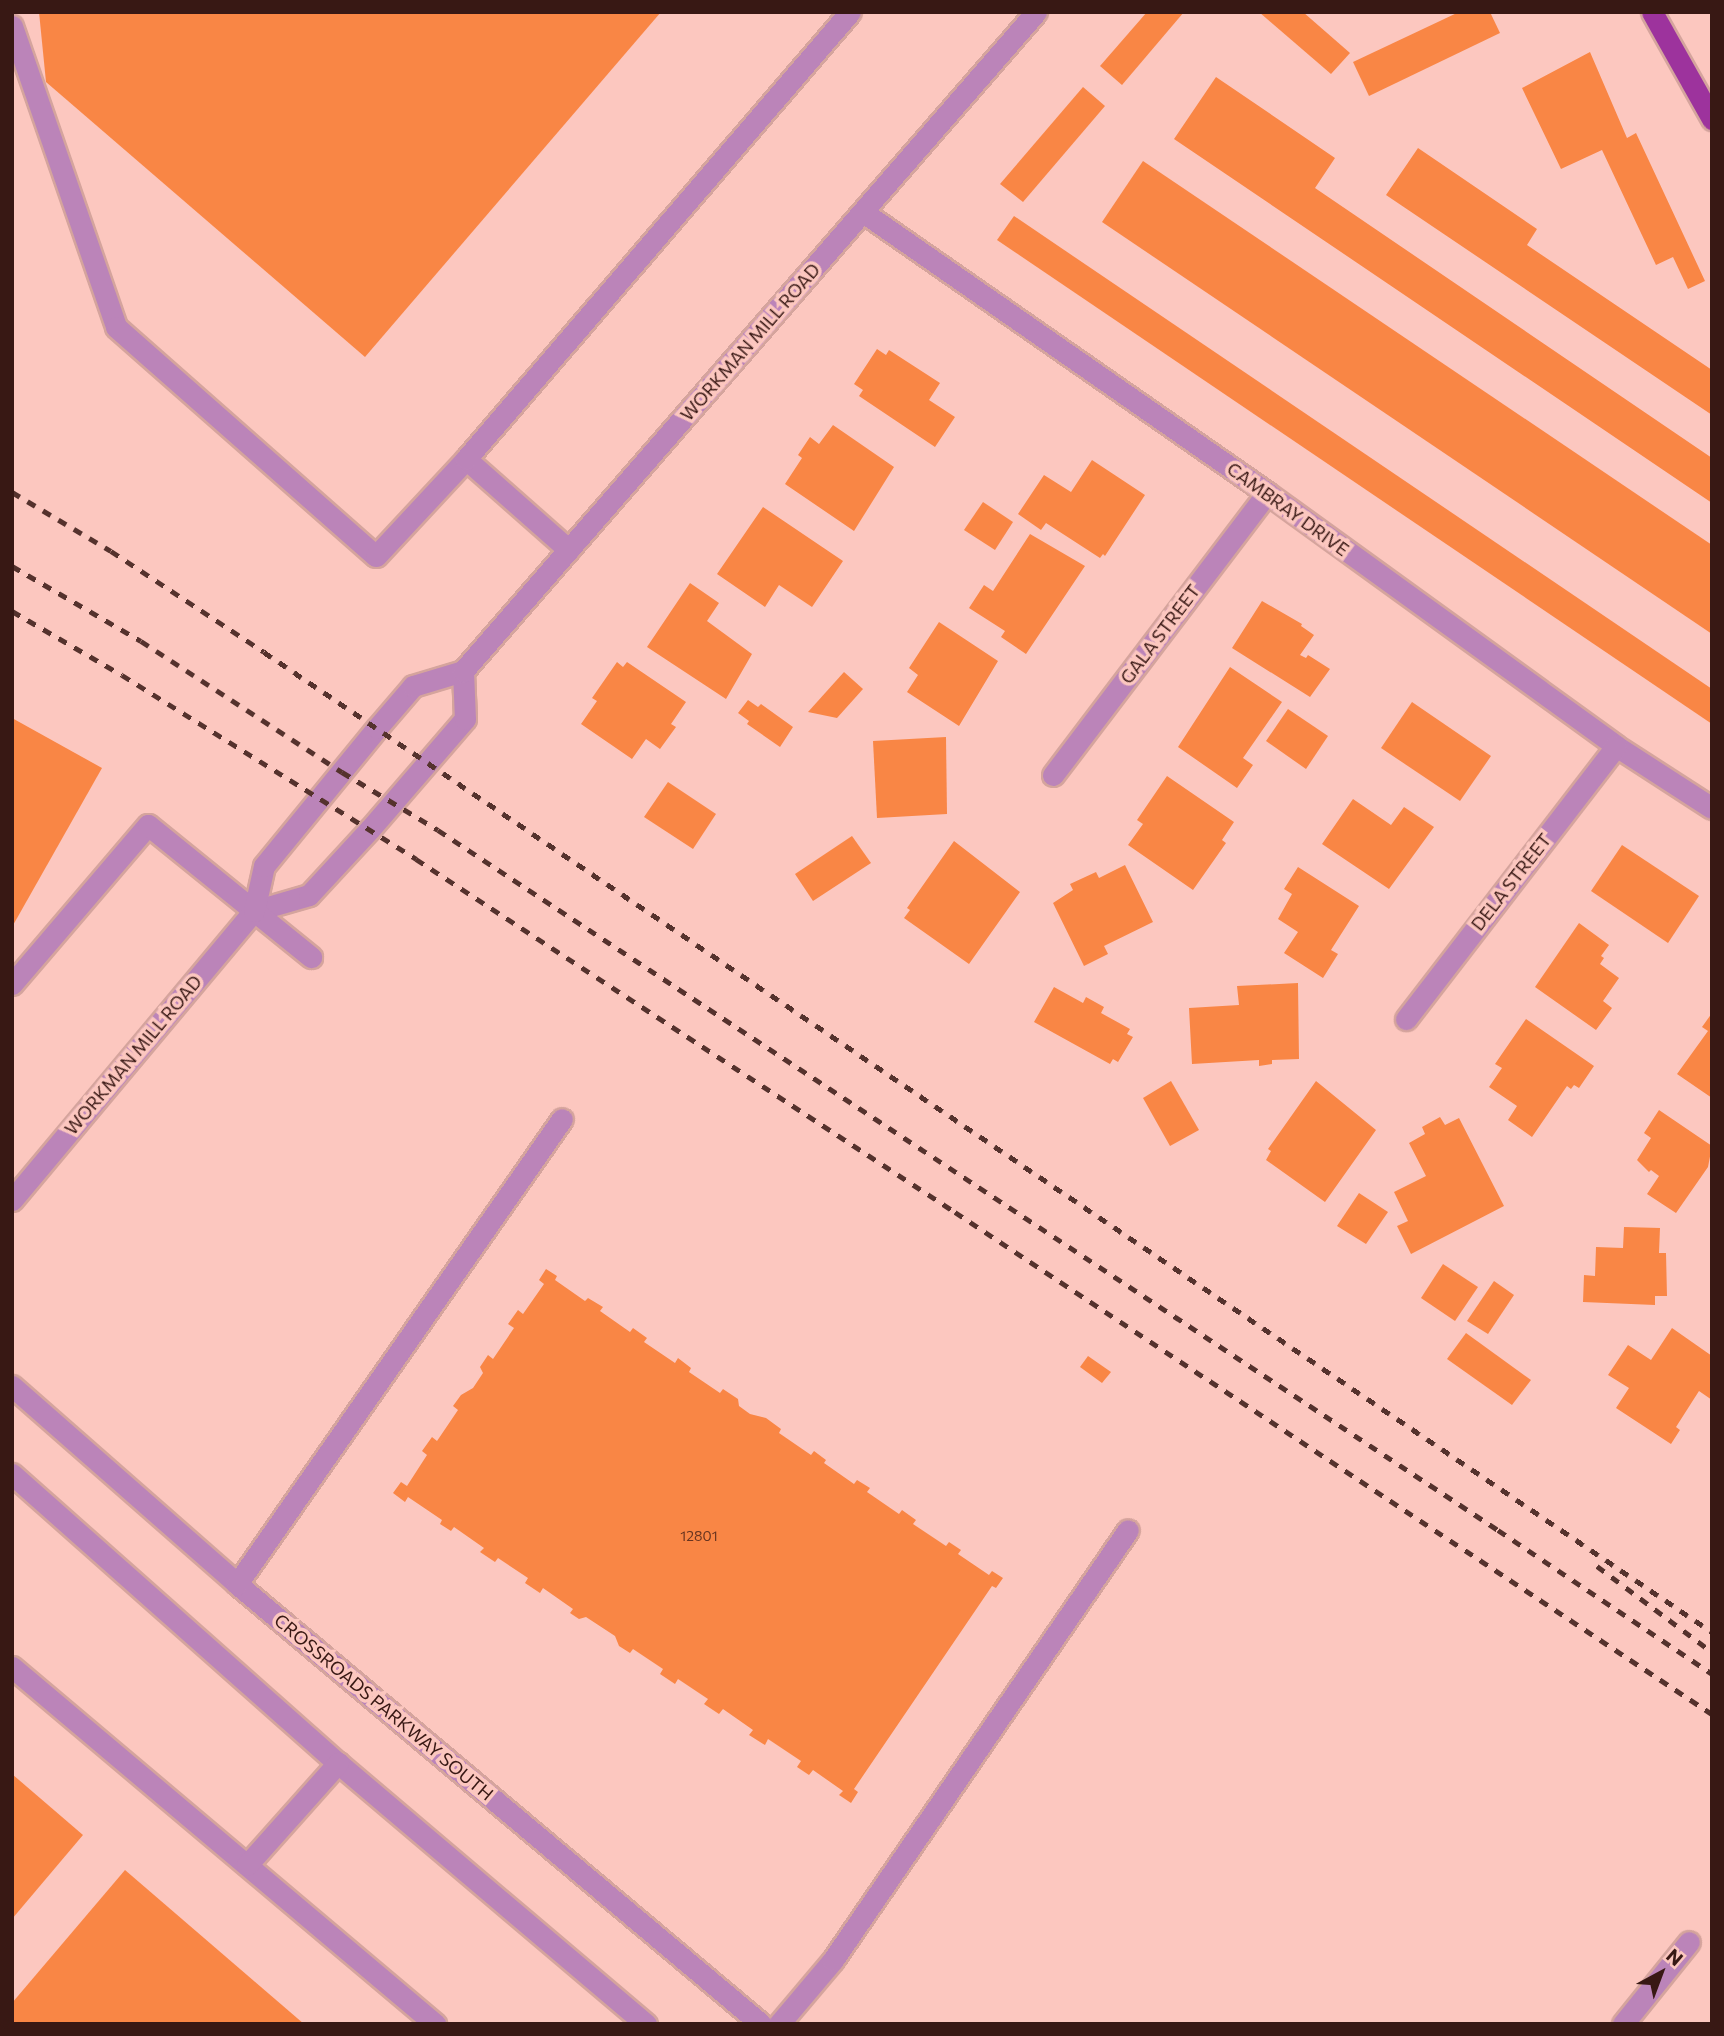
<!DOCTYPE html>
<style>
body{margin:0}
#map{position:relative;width:1724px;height:2036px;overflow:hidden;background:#fcc7bf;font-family:Commissioner,sans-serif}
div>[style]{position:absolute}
.building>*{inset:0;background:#f98645}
.roads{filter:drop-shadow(2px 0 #d5a49d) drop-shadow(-2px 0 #d5a49d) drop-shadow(0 2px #d5a49d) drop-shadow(0 -2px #d5a49d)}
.minor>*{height:21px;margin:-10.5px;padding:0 10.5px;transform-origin:10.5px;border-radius:10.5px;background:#bb84b9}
.major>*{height:21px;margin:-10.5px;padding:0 10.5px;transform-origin:10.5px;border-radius:10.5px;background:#9d339d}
.rail>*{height:5px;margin-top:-2.5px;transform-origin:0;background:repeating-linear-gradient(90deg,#55322d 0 9px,transparent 0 18px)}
span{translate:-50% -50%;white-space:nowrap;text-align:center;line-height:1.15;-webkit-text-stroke:7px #fcc7bf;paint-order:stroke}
.number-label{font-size:14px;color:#683420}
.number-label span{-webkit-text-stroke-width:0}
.street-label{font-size:18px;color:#381814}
.frame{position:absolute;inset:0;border:14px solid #381814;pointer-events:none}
.north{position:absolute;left:1626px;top:1938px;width:70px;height:70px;-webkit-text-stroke:5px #fcc7bf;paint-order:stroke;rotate:41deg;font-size:19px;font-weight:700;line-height:28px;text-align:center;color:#381814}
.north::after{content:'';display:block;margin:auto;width:24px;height:32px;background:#381814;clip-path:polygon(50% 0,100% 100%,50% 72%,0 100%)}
</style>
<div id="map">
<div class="building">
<div style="clip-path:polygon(39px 12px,661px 12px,365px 357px,46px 82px)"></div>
<div style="clip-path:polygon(1147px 12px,1184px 12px,1122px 85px,1100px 66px)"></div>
<div style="clip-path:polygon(1259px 12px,1303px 12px,1350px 53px,1331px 74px)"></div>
<div style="clip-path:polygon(1459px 12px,1490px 12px,1500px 33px,1369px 96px,1353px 62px)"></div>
<div style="clip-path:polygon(1590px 52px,1627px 138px,1636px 133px,1705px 281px,1688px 289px,1673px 257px,1656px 265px,1602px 150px,1561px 169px,1522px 88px)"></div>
<div style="clip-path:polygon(1216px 77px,1335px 158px,1315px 188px,1712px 458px,1712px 503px,1174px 139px)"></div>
<div style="clip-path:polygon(1083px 87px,1105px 106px,1023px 202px,1000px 184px)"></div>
<div style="clip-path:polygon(1418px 148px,1537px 229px,1527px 245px,1712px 370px,1712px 415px,1386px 195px)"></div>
<div style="clip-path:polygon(1143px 161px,1712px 545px,1712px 634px,1102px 222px)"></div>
<div style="clip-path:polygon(1014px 216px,1712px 689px,1712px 724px,997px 240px)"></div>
<div style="clip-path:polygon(877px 349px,886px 355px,889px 350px,940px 383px,929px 400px,955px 417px,935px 447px,859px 396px,863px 390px,854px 384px)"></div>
<div style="clip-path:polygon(833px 425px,894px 467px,854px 531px,785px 484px,802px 458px,798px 455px,810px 437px,819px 444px)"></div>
<div style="clip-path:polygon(1092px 460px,1145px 495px,1105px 556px,1103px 554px,1100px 558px,1046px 523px,1041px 530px,1018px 514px,1044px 475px,1071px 492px)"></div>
<div style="clip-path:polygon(983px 502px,1013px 522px,995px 550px,964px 530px)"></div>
<div style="clip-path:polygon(763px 507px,843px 561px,812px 607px,779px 585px,765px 607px,717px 574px)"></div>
<div style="clip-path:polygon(1030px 534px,1085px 566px,1026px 654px,1001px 637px,1005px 631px,969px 608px,984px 585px,993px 591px)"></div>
<div style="clip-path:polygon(690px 583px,719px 603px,707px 621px,752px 654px,726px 699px,647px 647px)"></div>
<div style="clip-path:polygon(1262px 601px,1302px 624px,1301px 626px,1314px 635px,1300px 655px,1306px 658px,1308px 655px,1330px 669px,1310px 697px,1232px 648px)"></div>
<div style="clip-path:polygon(939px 622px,998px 661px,959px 726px,907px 692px,918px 675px,909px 668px)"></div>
<div style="clip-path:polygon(617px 662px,623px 667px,627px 662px,686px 702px,671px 724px,676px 727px,660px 749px,646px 739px,632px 759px,581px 724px,597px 701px,592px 698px)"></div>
<div style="clip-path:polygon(1230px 667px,1282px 702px,1243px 758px,1253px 765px,1237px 788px,1178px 747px)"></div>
<div style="clip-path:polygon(844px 672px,863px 689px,837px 718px,808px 712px)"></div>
<div style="clip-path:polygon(748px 700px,758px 707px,761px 704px,793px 727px,780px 747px,747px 724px,749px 721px,738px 713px)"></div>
<div style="clip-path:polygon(1412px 702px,1491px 756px,1460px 801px,1381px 748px)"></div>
<div style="clip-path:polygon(1288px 709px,1328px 736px,1306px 769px,1266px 741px)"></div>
<div style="clip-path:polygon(12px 718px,102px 768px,12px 927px)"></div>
<div style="clip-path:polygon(946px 737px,947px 814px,877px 818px,873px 741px)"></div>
<div style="clip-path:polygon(1167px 776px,1234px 822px,1222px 840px,1226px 843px,1193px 890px,1128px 845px,1143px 824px,1137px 820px)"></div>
<div style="clip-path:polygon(668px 782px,716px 814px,693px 849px,644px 817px)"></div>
<div style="clip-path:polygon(1353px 799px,1391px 825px,1404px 807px,1434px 827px,1389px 889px,1322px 844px)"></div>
<div style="clip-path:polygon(852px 836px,871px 863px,813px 901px,795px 874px)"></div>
<div style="clip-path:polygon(954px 841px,1020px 892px,969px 964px,904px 918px,910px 910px,907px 908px)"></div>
<div style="clip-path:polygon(1622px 845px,1699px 896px,1668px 943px,1591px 891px)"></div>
<div style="clip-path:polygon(1125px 865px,1153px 922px,1104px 946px,1108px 954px,1084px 966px,1053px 903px,1073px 890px,1070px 884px,1096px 872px,1099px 878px)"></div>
<div style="clip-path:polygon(1298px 867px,1359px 906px,1331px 950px,1338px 954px,1323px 978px,1284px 953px,1298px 932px,1278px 919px,1292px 894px,1284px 889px)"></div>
<div style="clip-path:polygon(1579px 923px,1609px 945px,1601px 956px,1604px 958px,1600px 964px,1619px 978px,1603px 1001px,1612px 1008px,1596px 1030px,1535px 987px)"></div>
<div style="clip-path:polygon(1298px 983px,1299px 1059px,1272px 1060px,1272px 1064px,1259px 1066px,1259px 1060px,1192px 1064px,1189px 1008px,1239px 1005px,1237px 986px)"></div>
<div style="clip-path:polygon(1054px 987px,1083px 1003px,1086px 997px,1104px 1007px,1101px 1013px,1130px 1029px,1127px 1034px,1133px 1037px,1118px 1062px,1113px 1059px,1110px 1064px,1034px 1022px)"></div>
<div style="clip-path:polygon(1712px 1013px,1712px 1098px,1677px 1074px,1708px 1031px,1702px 1027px)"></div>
<div style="clip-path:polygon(1526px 1019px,1594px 1066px,1579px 1088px,1574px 1085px,1571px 1089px,1567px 1086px,1532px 1137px,1508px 1120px,1517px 1106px,1489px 1087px,1502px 1068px,1495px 1064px)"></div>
<div style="clip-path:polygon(1171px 1081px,1199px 1130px,1170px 1146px,1143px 1098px)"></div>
<div style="clip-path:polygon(1316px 1081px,1376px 1130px,1325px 1202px,1266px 1160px,1271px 1151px,1268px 1149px)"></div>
<div style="clip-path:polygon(1659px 1110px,1712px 1146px,1708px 1167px,1676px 1213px,1647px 1194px,1659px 1176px,1651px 1170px,1649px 1172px,1637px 1160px,1651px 1138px,1644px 1133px)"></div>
<div style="clip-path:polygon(1440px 1117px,1445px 1125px,1459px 1118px,1504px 1206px,1411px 1254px,1397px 1226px,1408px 1221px,1394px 1192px,1426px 1176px,1409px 1143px,1425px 1134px,1422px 1127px)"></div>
<div style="clip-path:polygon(1359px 1193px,1388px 1212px,1366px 1244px,1337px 1226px)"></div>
<div style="clip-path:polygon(1624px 1227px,1660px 1228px,1659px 1253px,1666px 1253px,1667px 1296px,1655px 1296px,1655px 1305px,1583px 1302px,1584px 1275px,1595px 1276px,1596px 1247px,1623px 1248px)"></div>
<div style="clip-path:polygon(1443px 1264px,1478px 1287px,1455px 1321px,1421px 1298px)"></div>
<div style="clip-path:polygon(546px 1269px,557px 1276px,555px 1280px,585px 1301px,588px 1298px,603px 1307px,600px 1311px,630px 1332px,633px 1328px,647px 1338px,644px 1342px,675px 1363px,678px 1358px,691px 1368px,689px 1372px,720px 1393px,723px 1389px,738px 1399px,739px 1406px,750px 1414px,766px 1418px,781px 1429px,779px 1433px,811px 1455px,814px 1451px,826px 1460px,824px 1463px,854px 1484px,857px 1480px,870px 1488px,867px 1492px,899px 1514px,902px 1510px,916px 1520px,913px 1524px,946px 1546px,949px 1542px,961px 1550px,958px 1554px,989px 1575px,992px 1571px,1003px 1578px,996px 1588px,992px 1586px,854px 1789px,858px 1792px,851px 1803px,839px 1795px,843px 1791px,813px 1770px,809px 1775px,797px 1767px,801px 1761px,768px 1739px,765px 1745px,749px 1735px,753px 1730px,723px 1709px,719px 1714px,704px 1704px,708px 1699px,678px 1679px,675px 1684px,660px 1674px,663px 1669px,633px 1649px,630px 1653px,619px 1646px,615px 1636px,586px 1617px,579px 1619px,570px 1613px,573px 1609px,543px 1588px,540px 1593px,525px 1583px,528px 1578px,498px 1558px,495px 1562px,480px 1552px,484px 1548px,454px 1527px,451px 1531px,440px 1524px,442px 1520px,408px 1497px,405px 1502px,393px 1493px,401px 1482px,407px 1486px,427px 1455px,422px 1451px,432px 1437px,437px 1441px,458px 1410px,453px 1406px,461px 1395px,473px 1388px,483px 1373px,480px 1367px,488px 1355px,493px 1359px,514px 1328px,508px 1324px,518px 1310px,523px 1314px,544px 1284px,539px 1280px)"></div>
<div style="clip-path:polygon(1494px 1281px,1514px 1295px,1488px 1334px,1467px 1321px)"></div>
<div style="clip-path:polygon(1672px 1328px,1712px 1356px,1712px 1400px,1699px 1391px,1676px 1427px,1680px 1430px,1671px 1444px,1616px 1408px,1629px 1388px,1608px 1375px,1628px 1345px,1651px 1360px)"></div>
<div style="clip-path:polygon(1466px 1333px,1531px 1380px,1512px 1405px,1447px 1359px)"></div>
<div style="clip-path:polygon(1088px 1356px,1111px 1372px,1102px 1383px,1080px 1367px)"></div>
<div style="clip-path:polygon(12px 1774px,83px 1835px,12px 1919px)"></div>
<div style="clip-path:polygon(125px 1870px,304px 2024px,12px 2024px,12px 2003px)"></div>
</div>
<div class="roads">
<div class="minor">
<div style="left:12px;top:26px;width:318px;rotate:70.9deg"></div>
<div style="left:116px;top:327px;width:346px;rotate:41.4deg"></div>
<div style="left:376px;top:556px;width:132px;rotate:-47.1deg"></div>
<div style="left:466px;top:459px;width:137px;rotate:41.5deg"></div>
<div style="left:863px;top:212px;width:492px;rotate:34.8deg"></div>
<div style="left:1267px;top:493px;width:431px;rotate:35.9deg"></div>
<div style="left:1616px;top:746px;width:114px;rotate:32.9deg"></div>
<div style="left:466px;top:459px;width:589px;rotate:-49.34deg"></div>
<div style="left:1053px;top:775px;width:354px;rotate:-52.8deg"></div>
<div style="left:254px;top:911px;width:57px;rotate:-16.2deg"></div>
<div style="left:309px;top:895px;width:90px;rotate:-47.3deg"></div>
<div style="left:370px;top:829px;width:145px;rotate:-49.2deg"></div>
<div style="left:465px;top:719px;width:48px;rotate:-92.4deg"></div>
<div style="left:12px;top:984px;width:209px;rotate:-49.5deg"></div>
<div style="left:148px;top:825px;width:210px;rotate:39deg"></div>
<div style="left:1406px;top:1019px;width:344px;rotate:-52.4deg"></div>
<div style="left:12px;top:1200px;width:377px;rotate:-50.1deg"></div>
<div style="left:254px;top:911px;width:46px;rotate:-77.5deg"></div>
<div style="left:264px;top:866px;width:178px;rotate:-50.7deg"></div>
<div style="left:377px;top:728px;width:55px;rotate:-49.4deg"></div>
<div style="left:413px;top:686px;width:52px;rotate:-16.7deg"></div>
<div style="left:463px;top:671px;width:873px;rotate:-48.99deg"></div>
<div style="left:12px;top:1386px;width:300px;rotate:41.3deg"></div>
<div style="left:237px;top:1584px;width:684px;rotate:40.02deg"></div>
<div style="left:12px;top:1474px;width:436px;rotate:41.6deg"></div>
<div style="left:338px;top:1763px;width:404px;rotate:40.3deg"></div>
<div style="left:237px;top:1584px;width:567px;rotate:-55.05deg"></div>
<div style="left:12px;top:1667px;width:554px;rotate:40.16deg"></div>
<div style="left:247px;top:1865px;width:137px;rotate:-48.3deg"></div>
<div style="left:779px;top:2024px;width:84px;rotate:-49.8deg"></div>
<div style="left:833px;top:1960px;width:521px;rotate:-55.55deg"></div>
<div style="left:1623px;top:2024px;width:105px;rotate:-51.2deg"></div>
</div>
<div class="major">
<div style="left:1652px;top:12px;width:123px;rotate:60.7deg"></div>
</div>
</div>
<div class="rail">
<div style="left:12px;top:492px;width:115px;rotate:30.8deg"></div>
<div style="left:111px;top:551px;width:183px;rotate:33.4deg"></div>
<div style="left:264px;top:652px;width:1748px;rotate:34.09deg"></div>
<div style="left:12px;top:566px;width:149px;rotate:30.2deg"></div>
<div style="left:141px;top:641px;width:240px;rotate:33.1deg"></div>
<div style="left:342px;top:772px;width:112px;rotate:31.1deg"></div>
<div style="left:438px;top:830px;width:1270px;rotate:33.44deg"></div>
<div style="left:1498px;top:1530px;width:258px;rotate:33.9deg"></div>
<div style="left:12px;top:611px;width:127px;rotate:30.2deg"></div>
<div style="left:122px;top:675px;width:347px;rotate:32deg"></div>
<div style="left:416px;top:859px;width:644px;rotate:33.22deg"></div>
<div style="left:955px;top:1212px;width:908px;rotate:33.55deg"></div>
<div style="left:1597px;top:1566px;width:144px;rotate:36.8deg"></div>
</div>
<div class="number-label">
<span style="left:699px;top:1536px">12801</span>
</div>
<div class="street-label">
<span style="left:750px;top:342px;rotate:-49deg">WORKMAN MILL ROAD</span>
<span style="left:1288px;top:509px;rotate:36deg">CAMBRAY DRIVE</span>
<span style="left:1160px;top:634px;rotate:-53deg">GALA STREET</span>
<span style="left:1511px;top:882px;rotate:-52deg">DELA STREET</span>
<span style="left:133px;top:1055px;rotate:-50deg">WORKMAN MILL ROAD</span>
<span style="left:384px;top:1707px;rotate:40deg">CROSSROADS PARKWAY SOUTH</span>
</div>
<div class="frame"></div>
<div class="north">N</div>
</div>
